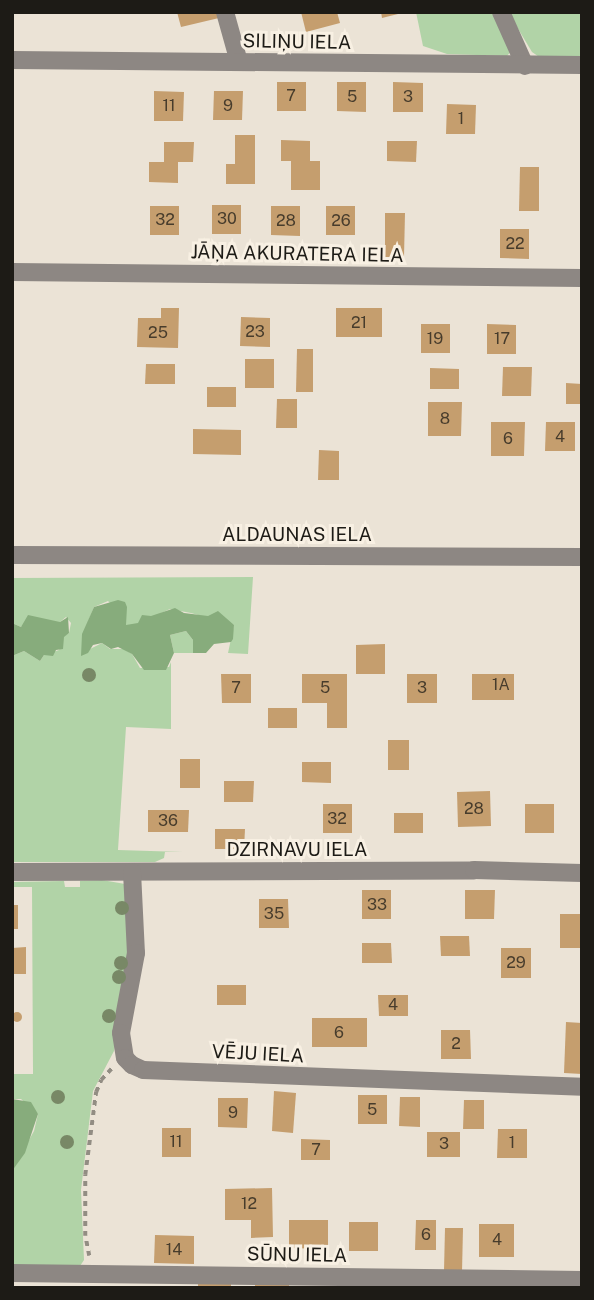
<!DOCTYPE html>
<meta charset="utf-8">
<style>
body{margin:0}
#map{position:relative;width:594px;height:1300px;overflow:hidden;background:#ebe3d6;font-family:"Public Sans",sans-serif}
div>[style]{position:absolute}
.green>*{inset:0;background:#b1d3a7}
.forest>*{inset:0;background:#87ac7c}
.building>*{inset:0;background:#c59e6e}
.round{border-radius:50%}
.path>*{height:3.5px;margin-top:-1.75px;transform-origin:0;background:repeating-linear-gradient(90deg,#928d83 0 5px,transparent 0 10px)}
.minor>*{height:18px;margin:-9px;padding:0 9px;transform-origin:9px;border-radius:9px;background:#8d8783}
.tertiary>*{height:18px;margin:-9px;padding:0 9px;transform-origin:9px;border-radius:9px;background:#8d8783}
.trees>*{width:14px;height:14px;margin:-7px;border-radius:50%;background:#788866}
span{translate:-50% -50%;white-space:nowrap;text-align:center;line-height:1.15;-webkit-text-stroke:6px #f8f0e3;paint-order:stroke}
.number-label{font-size:16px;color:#473c2c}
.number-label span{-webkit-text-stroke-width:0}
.street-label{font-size:19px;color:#1d1b16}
.frame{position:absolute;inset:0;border:14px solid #1d1b16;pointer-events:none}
</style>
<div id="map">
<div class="green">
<div style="clip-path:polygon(416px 12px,495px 12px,513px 49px,507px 56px,447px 54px,423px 46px)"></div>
<div style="clip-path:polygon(508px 12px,582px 12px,582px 59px,542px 59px,532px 52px)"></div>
<div style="clip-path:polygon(253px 577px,248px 654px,228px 653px,234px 625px,191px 613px,170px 609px,135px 625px,125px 625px,126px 619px,108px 601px,94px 607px,87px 624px,90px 649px,102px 643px,110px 649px,124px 649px,132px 654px,140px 668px,169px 667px,171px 662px,171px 729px,126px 727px,118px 850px,183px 852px,165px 852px,164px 858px,155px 862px,12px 862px,12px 656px,24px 651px,40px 661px,44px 655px,59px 650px,64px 636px,69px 633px,71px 623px,66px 617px,60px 622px,26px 621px,21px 627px,12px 623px,12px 578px)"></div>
<div style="clip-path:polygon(186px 631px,193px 640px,193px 653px,174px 653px,170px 635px)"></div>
<div style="clip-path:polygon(102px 880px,125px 884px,132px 947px,114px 1051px,93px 1091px,81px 1190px,84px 1260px,80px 1266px,12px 1268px,12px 1171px,34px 1131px,38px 1114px,21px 1099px,12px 1099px,12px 1074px,33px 1074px,32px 887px,12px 887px,12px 882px,64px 881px,65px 887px,80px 887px,80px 881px)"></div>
</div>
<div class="forest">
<div style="clip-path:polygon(118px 600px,125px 602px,127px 607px,126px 625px,138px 623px,142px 615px,151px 616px,175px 608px,184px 613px,208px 616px,218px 611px,234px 625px,233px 639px,231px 642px,214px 644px,206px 653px,193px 653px,193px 640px,186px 631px,170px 635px,174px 653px,166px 670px,144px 670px,132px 654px,118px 647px,111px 649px,102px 643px,93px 645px,88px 653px,81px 656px,82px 634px,94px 607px)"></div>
<div style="clip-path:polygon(28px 615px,60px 622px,68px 617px,69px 633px,64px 637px,63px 649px,56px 650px,53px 656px,44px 655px,40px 661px,24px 651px,12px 656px,12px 623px,21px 627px)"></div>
<div style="clip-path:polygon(12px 1099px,31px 1102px,38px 1114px,25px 1153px,12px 1171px)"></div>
</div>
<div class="building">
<div style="clip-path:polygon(177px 12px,218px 12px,219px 18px,181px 27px)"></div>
<div style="clip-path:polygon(301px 12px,337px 12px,340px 23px,306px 32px)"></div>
<div style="clip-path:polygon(381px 12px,402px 12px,402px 13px,382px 18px)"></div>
<div style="clip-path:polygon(277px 82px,306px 82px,306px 111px,277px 111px)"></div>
<div style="clip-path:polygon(337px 82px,366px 82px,366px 112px,337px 111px)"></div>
<div style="clip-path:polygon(393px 82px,423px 83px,423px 112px,393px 112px)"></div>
<div style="clip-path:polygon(154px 91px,184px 92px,183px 121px,154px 121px)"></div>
<div style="clip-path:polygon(214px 91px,243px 91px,242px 120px,213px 120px)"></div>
<div style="clip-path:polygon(447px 104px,476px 105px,475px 134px,446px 134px)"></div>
<div style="clip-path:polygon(235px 135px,255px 135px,255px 184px,226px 184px,226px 164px,235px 164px)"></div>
<div style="clip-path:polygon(281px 140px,310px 141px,310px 161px,320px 161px,320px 190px,291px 190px,291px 161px,281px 161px)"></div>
<div style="clip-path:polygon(387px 141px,417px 141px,416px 162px,387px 161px)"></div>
<div style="clip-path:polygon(164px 142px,194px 142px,193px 162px,178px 162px,178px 183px,149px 182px,149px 162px,164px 162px)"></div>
<div style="clip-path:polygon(520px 167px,539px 167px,539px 211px,519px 211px)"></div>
<div style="clip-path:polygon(212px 205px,241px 205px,241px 234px,212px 234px)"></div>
<div style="clip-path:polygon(150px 206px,179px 206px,179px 235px,150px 235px)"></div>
<div style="clip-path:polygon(271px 206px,300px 206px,300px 236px,271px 235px)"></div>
<div style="clip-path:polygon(326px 206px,355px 206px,355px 235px,326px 235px)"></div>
<div style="clip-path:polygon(385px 213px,405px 213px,404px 257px,385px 257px)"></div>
<div style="clip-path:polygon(500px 229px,529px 229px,529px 259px,500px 258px)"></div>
<div style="clip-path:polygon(161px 308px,179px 308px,178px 348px,137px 347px,138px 318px,161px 318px)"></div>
<div style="clip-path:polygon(336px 308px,382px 308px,382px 337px,336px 337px)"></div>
<div style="clip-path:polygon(241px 317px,270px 318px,270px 347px,240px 346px)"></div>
<div style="clip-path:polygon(421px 324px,450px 324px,450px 353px,421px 353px)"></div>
<div style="clip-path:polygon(487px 324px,516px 325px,516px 354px,487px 354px)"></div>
<div style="clip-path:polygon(297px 349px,313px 349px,313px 392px,296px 392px)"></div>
<div style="clip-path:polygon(245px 359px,274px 359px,274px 388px,245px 388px)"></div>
<div style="clip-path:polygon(146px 364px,175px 364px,175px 384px,145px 384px)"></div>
<div style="clip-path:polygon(503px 367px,532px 367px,531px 396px,502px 396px)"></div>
<div style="clip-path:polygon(430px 368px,459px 369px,459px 389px,430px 389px)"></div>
<div style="clip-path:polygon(566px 383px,582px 384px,582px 404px,566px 404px)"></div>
<div style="clip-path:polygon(207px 387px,236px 387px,236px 407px,207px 407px)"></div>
<div style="clip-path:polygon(277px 399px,297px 399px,297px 428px,276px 428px)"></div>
<div style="clip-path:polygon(428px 402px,462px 402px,461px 436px,428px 436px)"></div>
<div style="clip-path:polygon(491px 422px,525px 422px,524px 456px,491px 456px)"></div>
<div style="clip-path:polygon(546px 422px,575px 422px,575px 451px,545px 451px)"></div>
<div style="clip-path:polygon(193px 429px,241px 430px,241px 455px,193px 454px)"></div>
<div style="clip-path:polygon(319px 450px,339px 451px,339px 480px,318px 480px)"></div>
<div style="clip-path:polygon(385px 644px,385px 674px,356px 674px,356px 645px)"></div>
<div style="clip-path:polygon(221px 674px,251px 674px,251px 703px,222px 703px)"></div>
<div style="clip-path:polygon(302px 674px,347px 674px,347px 728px,327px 728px,327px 703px,302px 703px)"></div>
<div style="clip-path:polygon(407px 674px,437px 674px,437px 703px,407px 703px)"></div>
<div style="clip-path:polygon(472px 674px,514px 674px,514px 700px,472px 700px)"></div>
<div style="clip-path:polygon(268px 708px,297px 708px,297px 728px,268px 728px)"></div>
<div style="clip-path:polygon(388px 740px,409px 740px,409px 770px,388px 770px)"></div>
<div style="clip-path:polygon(180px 759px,200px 759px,200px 788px,180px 788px)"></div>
<div style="clip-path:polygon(302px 762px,331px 762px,331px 783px,302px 782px)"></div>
<div style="clip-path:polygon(224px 781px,254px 781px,253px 802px,224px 802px)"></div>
<div style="clip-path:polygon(490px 791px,491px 826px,458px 827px,457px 792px)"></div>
<div style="clip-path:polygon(323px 804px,352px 804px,352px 833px,323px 833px)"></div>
<div style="clip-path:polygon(525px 804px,554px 804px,554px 833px,525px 833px)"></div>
<div style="clip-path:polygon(148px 810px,189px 810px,188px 832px,148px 832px)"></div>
<div style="clip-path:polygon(394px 813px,423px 813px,423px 833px,394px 833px)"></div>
<div style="clip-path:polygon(215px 829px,245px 829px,244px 849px,215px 849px)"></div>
<div style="clip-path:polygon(362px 890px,391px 890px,391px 919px,362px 919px)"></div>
<div style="clip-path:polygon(465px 890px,495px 890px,494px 919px,465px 919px)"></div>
<div style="clip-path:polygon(259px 899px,288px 899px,289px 928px,259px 928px)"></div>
<div style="clip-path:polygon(12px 905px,18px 905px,18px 929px,12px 929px)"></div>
<div style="clip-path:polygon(560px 914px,582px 914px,582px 948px,560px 948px)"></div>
<div style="clip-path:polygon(440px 936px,469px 936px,470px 956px,441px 956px)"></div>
<div style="clip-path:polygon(362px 943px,391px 943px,392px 963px,362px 963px)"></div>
<div style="clip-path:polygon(26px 947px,26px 974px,14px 974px,12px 948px)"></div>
<div style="clip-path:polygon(501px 948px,531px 948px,531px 978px,501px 978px)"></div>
<div style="clip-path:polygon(217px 985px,246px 985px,246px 1005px,217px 1005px)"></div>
<div style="clip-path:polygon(378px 995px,408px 995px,408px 1016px,379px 1016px)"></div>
<div class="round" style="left:12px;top:1012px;width:10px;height:10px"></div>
<div style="clip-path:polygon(312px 1018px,367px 1018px,367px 1047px,312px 1047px)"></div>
<div style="clip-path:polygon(566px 1022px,582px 1023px,582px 1074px,564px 1073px)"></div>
<div style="clip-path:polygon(441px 1030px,470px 1030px,471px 1059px,441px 1059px)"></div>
<div style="clip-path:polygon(274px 1091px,296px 1093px,293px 1133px,272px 1131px)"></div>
<div style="clip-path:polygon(358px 1095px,387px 1095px,387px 1124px,358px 1124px)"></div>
<div style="clip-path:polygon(400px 1097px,420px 1097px,420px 1127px,399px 1126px)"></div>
<div style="clip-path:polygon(218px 1098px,248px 1098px,247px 1128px,218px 1127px)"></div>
<div style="clip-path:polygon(464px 1100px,484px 1100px,484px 1129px,463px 1129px)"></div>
<div style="clip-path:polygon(162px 1128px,191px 1128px,191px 1157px,162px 1157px)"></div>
<div style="clip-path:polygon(498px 1129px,527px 1129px,527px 1158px,497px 1158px)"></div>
<div style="clip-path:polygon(427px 1132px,460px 1132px,460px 1157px,427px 1157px)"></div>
<div style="clip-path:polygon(301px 1139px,330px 1140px,330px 1160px,301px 1160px)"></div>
<div style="clip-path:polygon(272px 1188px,273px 1237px,251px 1238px,251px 1220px,225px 1220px,225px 1189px)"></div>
<div style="clip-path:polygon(289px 1220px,328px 1220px,328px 1249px,289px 1248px)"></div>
<div style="clip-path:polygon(416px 1220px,436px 1220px,436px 1250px,415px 1250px)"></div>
<div style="clip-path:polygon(349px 1222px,378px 1222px,378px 1251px,349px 1251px)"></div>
<div style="clip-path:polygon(479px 1224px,514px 1224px,514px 1257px,479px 1257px)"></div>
<div style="clip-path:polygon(445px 1228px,463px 1228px,462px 1272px,444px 1271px)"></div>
<div style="clip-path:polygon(155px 1235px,194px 1236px,194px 1264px,154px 1263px)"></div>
<div style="clip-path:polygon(198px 1282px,231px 1283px,231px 1288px,198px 1288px)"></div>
<div style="clip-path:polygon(255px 1283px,289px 1284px,289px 1288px,255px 1288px)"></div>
</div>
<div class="path">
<div style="left:89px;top:1256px;width:20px;rotate:-101deg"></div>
<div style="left:85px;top:1236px;width:61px;rotate:-90deg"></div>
<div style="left:85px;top:1175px;width:84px;rotate:-82.5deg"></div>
<div style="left:96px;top:1092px;width:13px;rotate:-67deg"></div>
<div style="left:101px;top:1080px;width:16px;rotate:-47deg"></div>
</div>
<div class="minor">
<div style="left:225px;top:12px;width:52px;rotate:74.4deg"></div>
<div style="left:501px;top:12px;width:59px;rotate:66deg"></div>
<div style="left:12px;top:60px;width:570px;rotate:0.5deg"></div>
<div style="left:12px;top:272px;width:570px;rotate:0.6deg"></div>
<div style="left:12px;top:872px;width:462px;rotate:-0.2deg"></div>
<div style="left:474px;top:870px;width:108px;rotate:1.6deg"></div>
<div style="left:132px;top:872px;width:81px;rotate:87.2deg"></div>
<div style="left:136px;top:953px;width:81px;rotate:100.6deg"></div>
<div style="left:121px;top:1033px;width:25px;rotate:81deg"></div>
<div style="left:125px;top:1058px;width:10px;rotate:45deg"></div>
<div style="left:132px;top:1065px;width:12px;rotate:24deg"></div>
<div style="left:143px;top:1070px;width:439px;rotate:2.2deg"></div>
<div style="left:12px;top:1273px;width:570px;rotate:0.7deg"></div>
</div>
<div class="tertiary">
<div style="left:12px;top:555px;width:570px;rotate:0.2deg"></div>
</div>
<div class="trees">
<div style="left:89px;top:675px"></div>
<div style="left:122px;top:908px"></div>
<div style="left:121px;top:963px"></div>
<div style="left:119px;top:977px"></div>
<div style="left:109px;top:1016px"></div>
<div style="left:58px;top:1097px"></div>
<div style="left:67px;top:1142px"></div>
</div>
<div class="number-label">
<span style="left:291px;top:96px">7</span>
<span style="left:352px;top:97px">5</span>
<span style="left:408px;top:97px">3</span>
<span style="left:169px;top:106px">11</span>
<span style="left:228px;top:106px">9</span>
<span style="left:461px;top:119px">1</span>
<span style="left:227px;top:219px">30</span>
<span style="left:165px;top:220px">32</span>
<span style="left:286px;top:221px">28</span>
<span style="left:341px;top:221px">26</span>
<span style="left:515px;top:244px">22</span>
<span style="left:359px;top:323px">21</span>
<span style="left:255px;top:332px">23</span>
<span style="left:158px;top:333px">25</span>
<span style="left:435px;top:339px">19</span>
<span style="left:502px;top:339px">17</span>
<span style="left:445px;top:419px">8</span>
<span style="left:560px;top:437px">4</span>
<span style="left:508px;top:439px">6</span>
<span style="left:501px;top:685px">1A</span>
<span style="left:236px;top:688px">7</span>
<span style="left:325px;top:688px">5</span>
<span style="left:422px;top:688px">3</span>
<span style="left:474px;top:809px">28</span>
<span style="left:337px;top:819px">32</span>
<span style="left:168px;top:821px">36</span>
<span style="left:377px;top:905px">33</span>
<span style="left:274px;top:914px">35</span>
<span style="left:516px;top:963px">29</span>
<span style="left:393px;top:1005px">4</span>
<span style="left:339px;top:1033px">6</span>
<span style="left:456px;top:1044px">2</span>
<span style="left:372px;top:1110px">5</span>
<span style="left:233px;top:1113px">9</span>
<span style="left:176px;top:1142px">11</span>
<span style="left:512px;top:1143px">1</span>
<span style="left:444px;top:1144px">3</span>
<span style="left:316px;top:1150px">7</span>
<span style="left:249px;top:1204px">12</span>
<span style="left:426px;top:1235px">6</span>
<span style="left:497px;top:1240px">4</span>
<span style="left:174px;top:1250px">14</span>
</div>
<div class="street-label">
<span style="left:297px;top:42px;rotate:1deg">SILIŅU IELA</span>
<span style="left:297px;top:254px;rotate:1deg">JĀŅA AKURATERA IELA</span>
<span style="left:297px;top:535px">ALDAUNAS IELA</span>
<span style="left:297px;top:850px">DZIRNAVU IELA</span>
<span style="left:258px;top:1054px;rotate:3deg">VĒJU IELA</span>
<span style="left:297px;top:1255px;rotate:1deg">SŪNU IELA</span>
</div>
<div class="frame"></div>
</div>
